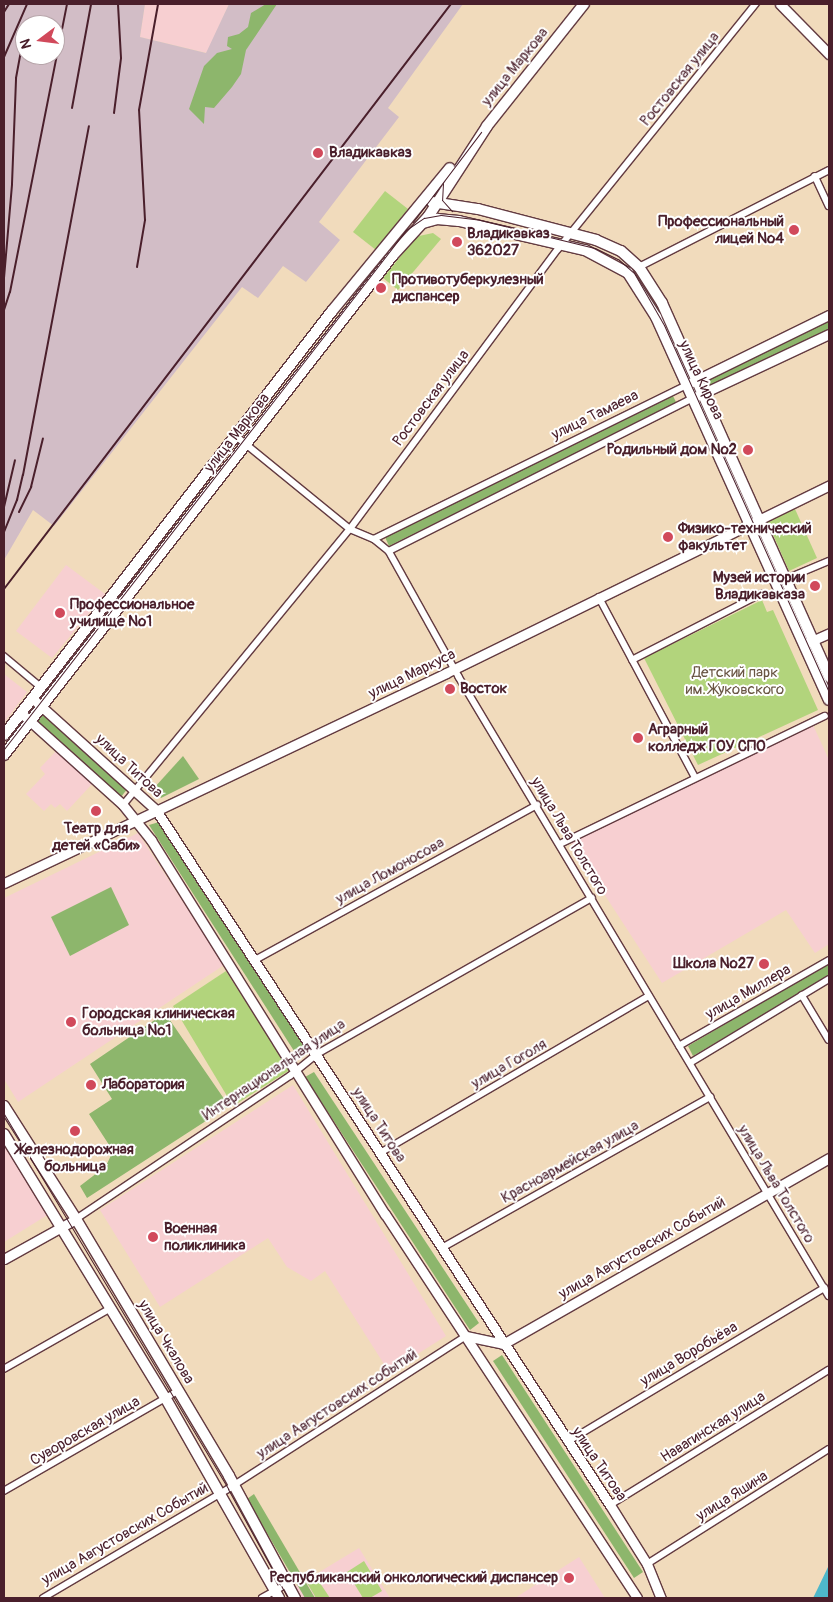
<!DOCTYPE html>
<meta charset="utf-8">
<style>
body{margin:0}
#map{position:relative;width:833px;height:1602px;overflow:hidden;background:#f1dbbc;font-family:Pangolin,sans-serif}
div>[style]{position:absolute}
.built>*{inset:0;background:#f7cfd1}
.industrial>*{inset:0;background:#d2bdc6}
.green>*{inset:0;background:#b2d47c}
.forest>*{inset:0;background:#8db66c}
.water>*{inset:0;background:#4eb8ca}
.roads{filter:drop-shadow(1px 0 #633b41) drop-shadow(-1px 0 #633b41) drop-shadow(0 1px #633b41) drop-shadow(0 -1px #633b41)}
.street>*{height:5.5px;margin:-2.75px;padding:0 2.75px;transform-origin:2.75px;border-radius:2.75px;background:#fff}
.secondary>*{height:9px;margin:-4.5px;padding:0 4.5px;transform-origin:4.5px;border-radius:4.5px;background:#fff}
.primary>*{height:10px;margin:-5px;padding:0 5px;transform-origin:5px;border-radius:5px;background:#fff}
.tram>*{height:1px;margin:-0.5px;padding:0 0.5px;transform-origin:0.5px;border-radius:0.5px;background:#4a1f2b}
.rail>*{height:2px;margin:-1px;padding:0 1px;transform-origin:1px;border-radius:1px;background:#4a1f2b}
.dots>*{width:14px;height:14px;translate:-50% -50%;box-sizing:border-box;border:2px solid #fff;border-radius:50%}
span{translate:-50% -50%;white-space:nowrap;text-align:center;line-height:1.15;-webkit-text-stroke:4px #fff;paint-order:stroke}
.street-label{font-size:15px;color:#4a1f2b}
.poi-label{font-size:15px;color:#4a1f2b;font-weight:700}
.left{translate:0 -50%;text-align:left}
.right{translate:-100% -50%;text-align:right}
.park-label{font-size:15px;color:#695543}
.frame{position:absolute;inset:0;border:5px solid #4a1f2b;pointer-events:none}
.north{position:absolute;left:15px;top:15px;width:50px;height:50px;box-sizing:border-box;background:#fff;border:1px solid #b7a5aa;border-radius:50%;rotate:255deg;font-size:14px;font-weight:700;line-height:20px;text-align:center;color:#4a1f2b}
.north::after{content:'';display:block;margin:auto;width:18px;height:22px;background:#d1495b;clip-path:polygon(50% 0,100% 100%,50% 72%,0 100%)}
</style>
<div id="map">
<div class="built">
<div style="clip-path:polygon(145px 4px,229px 4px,207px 53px,140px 37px)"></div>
<div style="clip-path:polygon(66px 565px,105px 594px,52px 658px,16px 631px)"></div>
<div style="clip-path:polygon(4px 674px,27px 692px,4px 723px)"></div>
<div style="clip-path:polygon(813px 725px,829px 760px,829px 944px,815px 953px,786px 910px,662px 983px,571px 843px)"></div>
<div style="clip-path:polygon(58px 749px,93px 783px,67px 811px,60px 804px,55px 808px,51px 804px,44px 811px,26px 794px,45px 774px,40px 768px)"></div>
<div style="clip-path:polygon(138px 833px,224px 965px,18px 1102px,4px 1079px,4px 898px)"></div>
<div style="clip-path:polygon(293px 1085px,446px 1336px,389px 1372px,325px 1271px,311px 1281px,287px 1267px,268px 1238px,160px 1307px,100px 1210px)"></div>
<div style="clip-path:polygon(4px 1141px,49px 1214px,4px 1242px)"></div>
<div style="clip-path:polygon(359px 1548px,390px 1598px,299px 1598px,293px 1588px)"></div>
<div style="clip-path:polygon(579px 1557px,605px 1598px,515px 1598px)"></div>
</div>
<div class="industrial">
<div style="clip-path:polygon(evenodd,4px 4px,145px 4px,140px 37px,206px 53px,229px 4px,463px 4px,388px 108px,399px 117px,319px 222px,340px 240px,306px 282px,283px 266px,258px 298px,242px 287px,54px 526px,33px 510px,4px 560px,4px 4px,25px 25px,55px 25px,55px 55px,25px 55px,25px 25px)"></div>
</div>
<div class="green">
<div style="clip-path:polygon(385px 191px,408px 209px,376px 250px,353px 232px)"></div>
<div style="clip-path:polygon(433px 233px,441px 239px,398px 290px,383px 278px,413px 241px,419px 236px)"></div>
<div style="clip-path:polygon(795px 509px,817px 558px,789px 571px,767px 521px)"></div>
<div style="clip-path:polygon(762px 600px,767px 612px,773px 610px,818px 710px,698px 765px,644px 658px)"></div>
<div style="clip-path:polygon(226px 971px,290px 1070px,233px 1106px,173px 1006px)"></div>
<div style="clip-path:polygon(364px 1561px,382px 1591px,370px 1598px,363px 1598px,347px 1572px)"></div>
<div style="clip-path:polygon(316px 1577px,330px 1598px,316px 1598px,307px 1583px)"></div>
</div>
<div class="forest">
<div style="clip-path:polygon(266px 4px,277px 4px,246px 50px,241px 74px,232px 87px,214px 108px,205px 107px,204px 124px,189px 109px,204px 66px,217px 53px,232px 49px,227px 46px,228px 37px,239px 34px,248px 27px,251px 13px)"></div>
<div style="clip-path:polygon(829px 319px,829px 330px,708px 389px,704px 380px)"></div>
<div style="clip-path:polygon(673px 396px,677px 404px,389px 546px,385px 537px)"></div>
<div style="clip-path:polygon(43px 710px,128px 788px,121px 797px,35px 720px)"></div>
<div style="clip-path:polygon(183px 756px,199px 779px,161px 798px,154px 788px)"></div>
<div style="clip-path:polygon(159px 822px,305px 1048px,296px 1054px,149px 825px)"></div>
<div style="clip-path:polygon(111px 887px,129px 925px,70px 956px,51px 917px)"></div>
<div style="clip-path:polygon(829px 963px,829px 976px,693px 1056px,688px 1046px)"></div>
<div style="clip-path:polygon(165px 1013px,229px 1106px,87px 1198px,80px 1186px,106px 1166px,113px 1151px,89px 1114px,112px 1099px,90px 1064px)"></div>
<div style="clip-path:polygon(314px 1072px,479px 1323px,470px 1330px,305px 1077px)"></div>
<div style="clip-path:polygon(502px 1355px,643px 1572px,634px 1578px,493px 1361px)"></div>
<div style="clip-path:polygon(254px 1494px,315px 1598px,305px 1598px,247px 1499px)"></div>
</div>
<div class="water">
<div style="clip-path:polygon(829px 1565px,829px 1598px,813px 1598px,816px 1592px)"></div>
</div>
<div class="roads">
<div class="street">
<div style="left:815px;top:176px;width:33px;rotate:65deg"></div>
<div style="left:639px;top:267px;width:213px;rotate:-27deg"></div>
<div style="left:236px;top:436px;width:147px;rotate:39.2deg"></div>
<div style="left:350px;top:529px;width:26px;rotate:23deg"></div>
<div style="left:374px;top:539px;width:19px;rotate:39deg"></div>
<div style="left:389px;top:551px;width:144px;rotate:60.9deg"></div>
<div style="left:459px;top:677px;width:721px;rotate:59.13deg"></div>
<div style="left:374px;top:539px;width:349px;rotate:-26.2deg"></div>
<div style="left:389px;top:551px;width:340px;rotate:-26.7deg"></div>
<div style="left:786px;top:579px;width:47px;rotate:-22.7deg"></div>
<div style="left:599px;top:597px;width:204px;rotate:61.9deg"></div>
<div style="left:4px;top:656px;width:48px;rotate:40deg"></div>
<div style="left:632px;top:660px;width:145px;rotate:-27.1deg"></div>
<div style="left:123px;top:805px;width:357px;rotate:-50.6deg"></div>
<div style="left:350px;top:529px;width:349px;rotate:-53.4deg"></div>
<div style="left:558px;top:249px;width:315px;rotate:-51.1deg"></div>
<div style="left:560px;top:844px;width:294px;rotate:-25.8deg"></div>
<div style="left:255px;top:960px;width:322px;rotate:-28.8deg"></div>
<div style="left:802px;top:995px;width:52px;rotate:59deg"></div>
<div style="left:679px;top:1046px;width:173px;rotate:-29.8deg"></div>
<div style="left:690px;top:1063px;width:162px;rotate:-31.1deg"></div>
<div style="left:380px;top:1153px;width:311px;rotate:-30.3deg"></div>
<div style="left:76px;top:1219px;width:257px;rotate:-33.8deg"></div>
<div style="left:290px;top:1076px;width:35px;rotate:-39deg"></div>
<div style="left:317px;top:1054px;width:316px;rotate:-29.6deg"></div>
<div style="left:442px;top:1248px;width:308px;rotate:-29.4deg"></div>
<div style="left:4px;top:1369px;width:123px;rotate:-29.7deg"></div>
<div style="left:567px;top:1442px;width:300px;rotate:-30.9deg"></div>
<div style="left:4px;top:1491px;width:201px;rotate:-29.9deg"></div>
<div style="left:610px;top:1505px;width:257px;rotate:-31.7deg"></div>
<div style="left:647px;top:1564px;width:215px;rotate:-32.3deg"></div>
<div style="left:43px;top:1598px;width:215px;rotate:-30.5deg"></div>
<div style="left:228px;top:1489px;width:283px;rotate:-32.7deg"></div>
<div style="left:262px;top:1598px;width:29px;rotate:-29deg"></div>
</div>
<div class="secondary">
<div style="left:780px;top:4px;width:70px;rotate:45.6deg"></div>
<div style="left:690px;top:383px;width:155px;rotate:-26.1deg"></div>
<div style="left:693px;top:398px;width:150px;rotate:-25.2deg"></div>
<div style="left:807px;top:643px;width:24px;rotate:-24deg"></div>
<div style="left:32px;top:698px;width:167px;rotate:42.1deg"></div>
<div style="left:156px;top:810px;width:830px;rotate:56.85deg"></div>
<div style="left:610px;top:1505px;width:70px;rotate:57.9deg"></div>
<div style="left:647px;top:1564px;width:37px;rotate:68deg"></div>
<div style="left:21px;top:713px;width:137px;rotate:42deg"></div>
<div style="left:123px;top:805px;width:45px;rotate:51.3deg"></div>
<div style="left:151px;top:840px;width:441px;rotate:58deg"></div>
<div style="left:385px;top:1214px;width:459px;rotate:56.7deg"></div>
<div style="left:4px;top:883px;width:489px;rotate:-25.4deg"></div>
<div style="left:446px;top:673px;width:427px;rotate:-26.1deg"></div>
<div style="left:4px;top:1259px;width:82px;rotate:-29.1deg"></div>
<div style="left:466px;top:1336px;width:38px;rotate:12deg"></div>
<div style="left:503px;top:1344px;width:375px;rotate:-29.7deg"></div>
</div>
<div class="primary">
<div style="left:432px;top:202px;width:47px;rotate:8.7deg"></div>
<div style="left:478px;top:209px;width:122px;rotate:14.7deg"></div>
<div style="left:596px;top:240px;width:27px;rotate:24deg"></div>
<div style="left:621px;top:251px;width:24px;rotate:42deg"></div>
<div style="left:639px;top:267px;width:43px;rotate:57.4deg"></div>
<div style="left:662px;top:303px;width:410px;rotate:65.9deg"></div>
<div style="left:423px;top:223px;width:15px;rotate:-16deg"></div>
<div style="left:437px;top:219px;width:22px;rotate:5deg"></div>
<div style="left:459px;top:221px;width:129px;rotate:13deg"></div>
<div style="left:585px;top:250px;width:49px;rotate:28.1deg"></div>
<div style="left:628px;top:273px;width:52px;rotate:57.5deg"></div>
<div style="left:656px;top:317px;width:420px;rotate:65.7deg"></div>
<div style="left:4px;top:735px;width:536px;rotate:-52.28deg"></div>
<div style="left:332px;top:311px;width:185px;rotate:-50.5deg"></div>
<div style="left:4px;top:755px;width:633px;rotate:-52.12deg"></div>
<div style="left:393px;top:255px;width:52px;rotate:-47.4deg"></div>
<div style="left:428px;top:217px;width:108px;rotate:-57deg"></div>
<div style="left:487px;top:126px;width:156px;rotate:-51.5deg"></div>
<div style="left:4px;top:1106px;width:134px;rotate:57.5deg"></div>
<div style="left:76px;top:1219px;width:299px;rotate:59.2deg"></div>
<div style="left:229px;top:1476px;width:139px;rotate:61.6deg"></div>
<div style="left:4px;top:1134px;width:311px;rotate:58.6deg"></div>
<div style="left:166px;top:1399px;width:229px;rotate:60.4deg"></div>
</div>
</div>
<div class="tram">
<div style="left:443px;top:183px;width:17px;rotate:93deg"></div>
<div style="left:442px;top:200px;width:15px;rotate:48deg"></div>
<div style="left:413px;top:222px;width:113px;rotate:-52.9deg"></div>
<div style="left:4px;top:749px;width:656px;rotate:-52.24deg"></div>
<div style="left:406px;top:230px;width:22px;rotate:-34deg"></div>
<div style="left:424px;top:218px;width:17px;rotate:-10deg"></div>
<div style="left:441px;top:215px;width:39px;rotate:7deg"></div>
<div style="left:480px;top:220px;width:118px;rotate:13.7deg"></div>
<div style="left:595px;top:248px;width:25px;rotate:26deg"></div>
<div style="left:618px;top:259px;width:21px;rotate:41deg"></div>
<div style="left:634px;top:273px;width:60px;rotate:60deg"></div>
<div style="left:664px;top:325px;width:402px;rotate:65.8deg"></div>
<div style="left:4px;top:1114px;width:437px;rotate:59.1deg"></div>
<div style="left:228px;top:1489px;width:124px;rotate:61.2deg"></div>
</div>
<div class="rail">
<div style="left:4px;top:12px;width:9px;rotate:-58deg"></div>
<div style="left:4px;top:57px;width:58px;rotate:-66.5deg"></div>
<div style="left:72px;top:108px;width:106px;rotate:-79.6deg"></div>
<div style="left:114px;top:113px;width:55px;rotate:-82.7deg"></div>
<div style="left:121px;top:58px;width:54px;rotate:-93.2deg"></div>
<div style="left:137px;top:267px;width:48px;rotate:-80.3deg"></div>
<div style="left:145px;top:220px;width:110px;rotate:-93.1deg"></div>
<div style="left:139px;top:110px;width:108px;rotate:-79.8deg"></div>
<div style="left:4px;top:278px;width:94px;rotate:-85.1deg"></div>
<div style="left:12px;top:184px;width:106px;rotate:-87.8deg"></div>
<div style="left:16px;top:78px;width:50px;rotate:-79.6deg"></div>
<div style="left:4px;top:310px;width:19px;rotate:-72deg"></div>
<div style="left:10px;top:292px;width:294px;rotate:-78.8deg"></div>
<div style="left:4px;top:460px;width:1px;rotate:-90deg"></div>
<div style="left:4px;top:507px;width:48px;rotate:-76.8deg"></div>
<div style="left:19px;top:512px;width:28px;rotate:-64deg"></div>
<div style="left:31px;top:487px;width:50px;rotate:-76.2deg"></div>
<div style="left:4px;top:532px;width:35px;rotate:-68deg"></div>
<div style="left:17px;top:500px;width:26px;rotate:-77deg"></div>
<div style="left:23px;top:475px;width:355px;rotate:-79.3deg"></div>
<div style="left:4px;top:589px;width:736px;rotate:-52.62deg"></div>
</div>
<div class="dots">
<div style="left:318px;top:153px;background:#d1495b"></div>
<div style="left:794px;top:230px;background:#d1495b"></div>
<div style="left:457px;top:242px;background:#d1495b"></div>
<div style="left:381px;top:288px;background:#d1495b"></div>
<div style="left:748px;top:450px;background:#d1495b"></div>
<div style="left:668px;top:537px;background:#d1495b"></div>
<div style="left:815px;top:586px;background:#d1495b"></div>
<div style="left:60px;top:613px;background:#d1495b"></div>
<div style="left:450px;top:689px;background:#d1495b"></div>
<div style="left:638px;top:738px;background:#d1495b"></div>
<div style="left:96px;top:811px;background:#d1495b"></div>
<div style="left:764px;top:964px;background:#d1495b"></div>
<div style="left:71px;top:1022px;background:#d1495b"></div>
<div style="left:91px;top:1085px;background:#d1495b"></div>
<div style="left:75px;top:1131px;background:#d1495b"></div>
<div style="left:153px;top:1237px;background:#d1495b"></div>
<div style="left:569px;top:1578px;background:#d1495b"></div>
</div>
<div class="street-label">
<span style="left:515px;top:67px;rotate:-51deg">улица Маркова</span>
<span style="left:680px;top:79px;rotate:-51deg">Ростовская улица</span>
<span style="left:701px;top:380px;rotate:65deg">улица Кирова</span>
<span style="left:431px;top:398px;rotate:-53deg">Ростовская улица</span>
<span style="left:595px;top:415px;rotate:-26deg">улица Тамаева</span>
<span style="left:237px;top:433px;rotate:-52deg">улица Маркова</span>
<span style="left:412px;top:674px;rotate:-26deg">улица Маркуса</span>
<span style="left:129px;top:766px;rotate:43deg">улица Титова</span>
<span style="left:569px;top:836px;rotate:59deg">улица Льва Толстого</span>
<span style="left:390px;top:871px;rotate:-29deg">улица Ломоносова</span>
<span style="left:748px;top:992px;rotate:-30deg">улица Миллера</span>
<span style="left:509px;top:1064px;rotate:-30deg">улица Гоголя</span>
<span style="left:274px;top:1070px;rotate:-34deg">Интернациональная улица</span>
<span style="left:379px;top:1125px;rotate:57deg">улица Титова</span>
<span style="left:570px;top:1162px;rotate:-29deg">Красноармейская улица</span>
<span style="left:776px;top:1184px;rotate:59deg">улица Льва Толстого</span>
<span style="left:642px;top:1248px;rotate:-30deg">улица Августовских Событий</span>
<span style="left:166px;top:1342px;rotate:59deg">улица Чкалова</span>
<span style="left:689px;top:1354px;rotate:-31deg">улица Воробьёва</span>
<span style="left:337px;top:1404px;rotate:-33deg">улица Августовских событий</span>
<span style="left:713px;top:1427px;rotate:-32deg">Навагинская улица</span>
<span style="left:85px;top:1431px;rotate:-30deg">Суворовская улица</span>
<span style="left:599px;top:1464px;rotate:56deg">улица Титова</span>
<span style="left:732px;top:1496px;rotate:-32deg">улица Яшина</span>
<span style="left:125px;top:1534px;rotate:-30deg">улица Августовских Событий</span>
</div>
<div class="poi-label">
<span class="left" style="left:329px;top:153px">Владикавказ</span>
<span class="right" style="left:784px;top:230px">Профессиональный<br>лицей №4</span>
<span class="left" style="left:467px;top:242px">Владикавказ<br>362027</span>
<span class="left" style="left:392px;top:288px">Противотуберкулезный<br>диспансер</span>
<span class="right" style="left:737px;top:450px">Родильный дом №2</span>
<span class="left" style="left:678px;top:537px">Физико-технический<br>факультет</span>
<span class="right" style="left:805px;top:586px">Музей истории<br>Владикавказа</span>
<span class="left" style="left:70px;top:613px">Профессиональное<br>училище №1</span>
<span class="left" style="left:460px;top:689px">Восток</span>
<span class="left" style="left:648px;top:738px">Аграрный<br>колледж ГОУ СПО</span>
<span style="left:96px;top:837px">Театр для<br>детей «Саби»</span>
<span class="right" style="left:754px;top:964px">Школа №27</span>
<span class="left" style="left:82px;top:1022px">Городская клиническая<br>больница №1</span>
<span class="left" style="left:102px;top:1085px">Лаборатория</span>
<span style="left:75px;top:1158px">Железнодорожная<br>больница</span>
<span class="left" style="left:164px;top:1237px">Военная<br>поликлиника</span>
<span class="right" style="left:558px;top:1578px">Республиканский онкологический диспансер</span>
</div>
<div class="park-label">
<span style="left:735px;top:681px">Детский парк<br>им. Жуковского</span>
</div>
<div class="frame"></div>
<div class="north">N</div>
</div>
